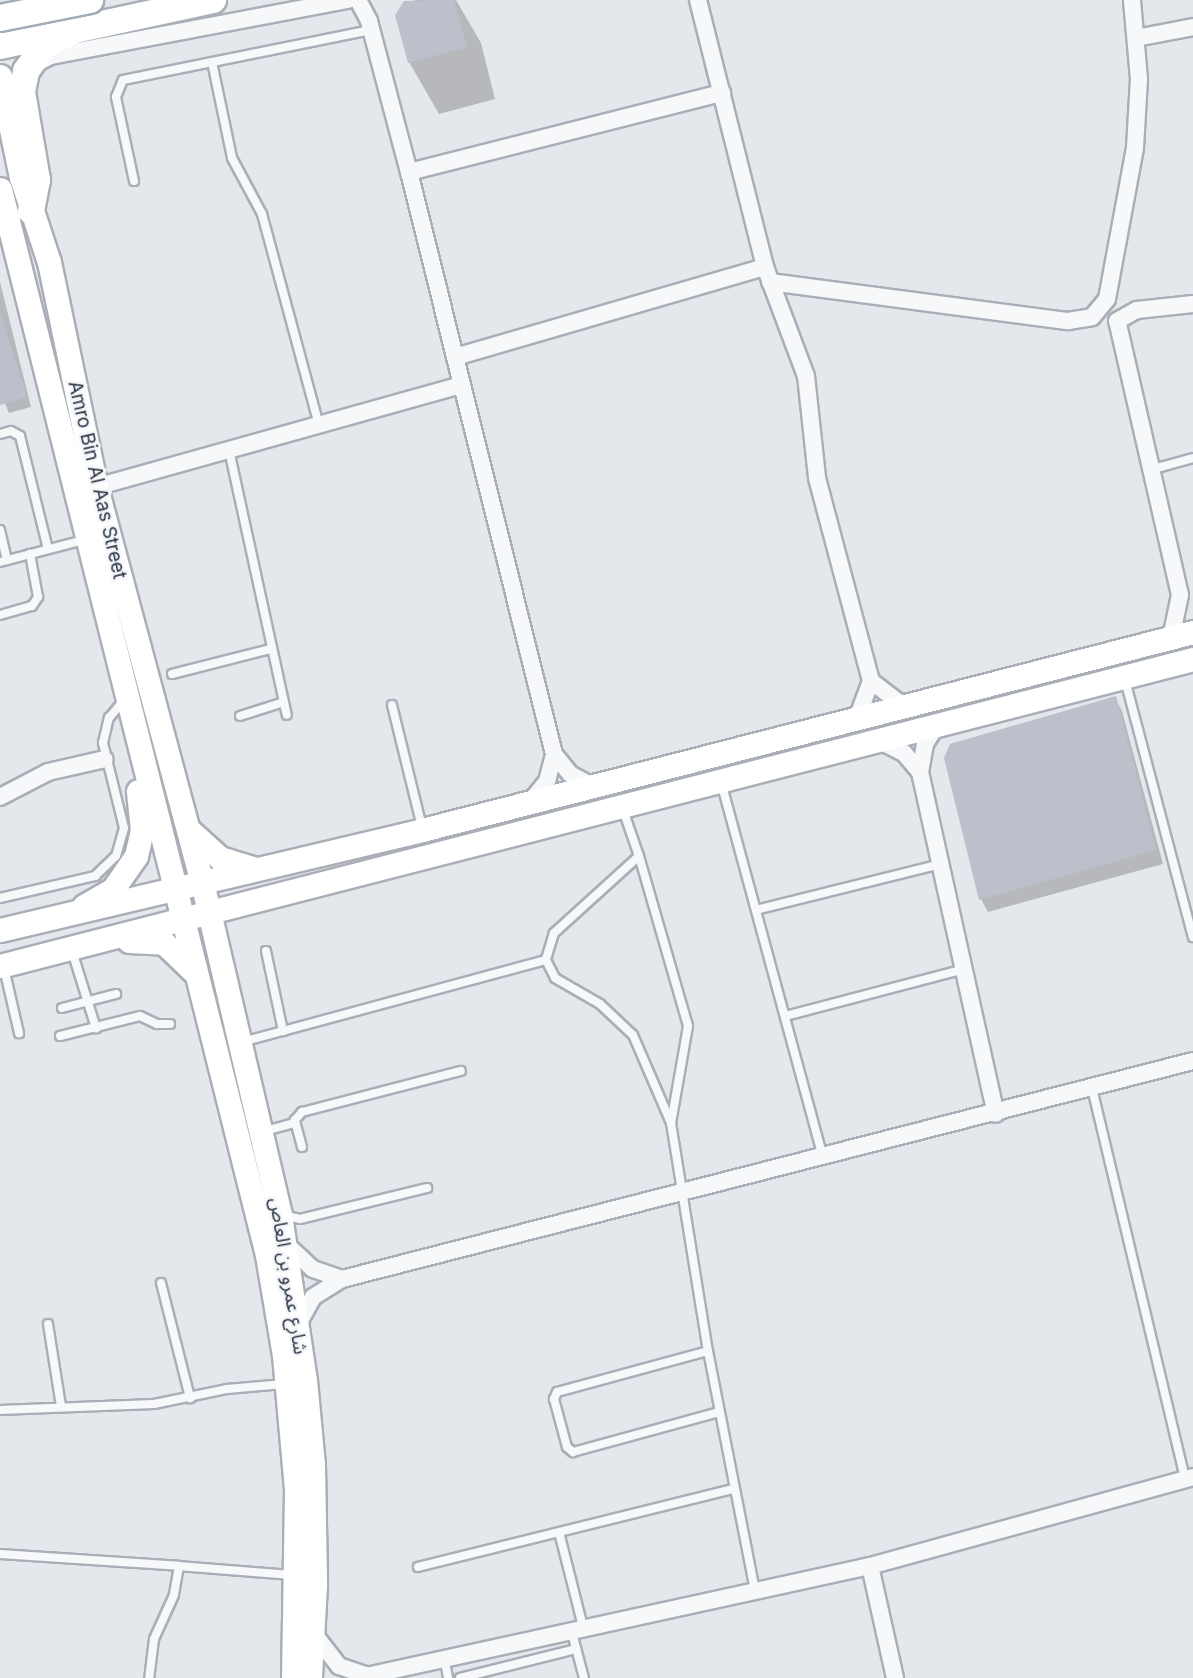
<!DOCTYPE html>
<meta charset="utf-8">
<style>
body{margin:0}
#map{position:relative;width:1193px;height:1678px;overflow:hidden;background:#e4e7ec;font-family:Inter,"Noto Sans Arabic",sans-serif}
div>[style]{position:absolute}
.shadow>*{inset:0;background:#0003}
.building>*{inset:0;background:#bbc0ca}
.roads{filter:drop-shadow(2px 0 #a9aeb7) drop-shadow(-2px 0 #a9aeb7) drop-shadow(0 2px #a9aeb7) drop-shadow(0 -2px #a9aeb7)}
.lane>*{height:8px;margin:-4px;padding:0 4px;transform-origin:4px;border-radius:4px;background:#f7f8fa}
.street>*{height:16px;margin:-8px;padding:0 8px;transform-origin:8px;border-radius:8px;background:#f7f8fa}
.secondary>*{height:23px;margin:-11.5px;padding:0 11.5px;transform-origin:11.5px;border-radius:11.5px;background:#fff}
.primary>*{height:26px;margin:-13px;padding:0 13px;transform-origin:13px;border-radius:13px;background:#fff}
.bridges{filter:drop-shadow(2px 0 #a3abb8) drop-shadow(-2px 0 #a3abb8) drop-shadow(0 2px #a3abb8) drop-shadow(0 -2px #a3abb8)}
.primary-bridge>*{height:26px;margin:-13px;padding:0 13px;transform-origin:13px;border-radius:13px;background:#fff}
span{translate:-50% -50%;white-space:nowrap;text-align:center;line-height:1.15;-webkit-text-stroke:5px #f4f6f9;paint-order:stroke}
.street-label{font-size:19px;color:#2b3445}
</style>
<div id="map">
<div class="shadow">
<div style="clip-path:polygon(416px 0,456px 0,481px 43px,495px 99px,439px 114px,409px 62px,405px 3px)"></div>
<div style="clip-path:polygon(0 282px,31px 407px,9px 413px,0 392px)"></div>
<div style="clip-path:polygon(1115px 698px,1122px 711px,1163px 864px,988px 912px,981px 899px)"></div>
</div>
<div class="building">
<div style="clip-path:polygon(454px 0,467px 47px,408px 63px,395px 15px,404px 1px)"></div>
<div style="clip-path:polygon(0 312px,27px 397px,0 405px)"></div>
<div style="clip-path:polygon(1116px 696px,1156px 850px,979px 900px,944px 758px,950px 744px)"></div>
</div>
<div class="roads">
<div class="lane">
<div style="left:212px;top:62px;width:98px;rotate:78.2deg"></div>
<div style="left:232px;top:158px;width:64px;rotate:61.8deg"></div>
<div style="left:262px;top:214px;width:219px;rotate:74.9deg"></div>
<div style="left:134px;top:181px;width:86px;rotate:-102.1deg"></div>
<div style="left:116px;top:97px;width:18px;rotate:-68deg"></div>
<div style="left:123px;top:80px;width:254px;rotate:-11.4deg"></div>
<div style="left:0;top:434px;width:11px;rotate:-15deg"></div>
<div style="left:11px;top:431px;width:10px;rotate:29deg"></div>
<div style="left:20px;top:436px;width:116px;rotate:76.1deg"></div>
<div style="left:229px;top:450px;width:271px;rotate:77.7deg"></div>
<div style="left:1153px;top:469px;width:41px;rotate:-15.4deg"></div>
<div style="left:0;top:530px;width:31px;rotate:77deg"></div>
<div style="left:0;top:562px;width:90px;rotate:-14.8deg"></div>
<div style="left:0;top:615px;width:33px;rotate:-16deg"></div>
<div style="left:32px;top:606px;width:11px;rotate:-56deg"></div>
<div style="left:38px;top:597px;width:44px;rotate:-100.5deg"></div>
<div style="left:172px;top:674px;width:101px;rotate:-14.3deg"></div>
<div style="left:1125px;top:680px;width:266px;rotate:75.2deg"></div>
<div style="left:392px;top:705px;width:126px;rotate:76.2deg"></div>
<div style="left:240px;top:716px;width:46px;rotate:-17.7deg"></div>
<div style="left:721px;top:782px;width:390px;rotate:74.8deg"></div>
<div style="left:622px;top:807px;width:52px;rotate:70.9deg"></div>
<div style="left:639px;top:856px;width:115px;rotate:137.8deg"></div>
<div style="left:554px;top:933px;width:28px;rotate:107deg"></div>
<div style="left:546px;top:960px;width:20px;rotate:63deg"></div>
<div style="left:555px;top:978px;width:52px;rotate:30deg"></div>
<div style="left:600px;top:1004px;width:45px;rotate:43.2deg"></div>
<div style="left:633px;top:1035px;width:96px;rotate:66.6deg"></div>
<div style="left:671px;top:1123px;width:231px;rotate:80.8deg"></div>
<div style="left:708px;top:1351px;width:245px;rotate:78.9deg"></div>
<div style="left:639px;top:856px;width:177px;rotate:73.9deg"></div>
<div style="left:688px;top:1026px;width:98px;rotate:99.9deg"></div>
<div style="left:0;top:898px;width:98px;rotate:-13deg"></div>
<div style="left:95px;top:876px;width:29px;rotate:-44deg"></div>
<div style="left:116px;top:856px;width:29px;rotate:-74deg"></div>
<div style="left:124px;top:828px;width:88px;rotate:-103.9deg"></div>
<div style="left:103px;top:743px;width:26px;rotate:-77deg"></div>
<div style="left:109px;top:718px;width:23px;rotate:-50deg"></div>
<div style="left:756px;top:910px;width:191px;rotate:-14deg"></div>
<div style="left:72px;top:951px;width:81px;rotate:72.7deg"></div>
<div style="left:266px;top:951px;width:82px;rotate:78deg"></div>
<div style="left:4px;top:968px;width:67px;rotate:77deg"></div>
<div style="left:62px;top:1008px;width:56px;rotate:-14.5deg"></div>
<div style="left:785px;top:1016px;width:185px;rotate:-14.7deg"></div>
<div style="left:60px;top:1036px;width:82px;rotate:-14deg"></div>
<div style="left:140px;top:1016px;width:19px;rotate:25deg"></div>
<div style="left:157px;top:1024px;width:13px"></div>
<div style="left:242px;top:1042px;width:315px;rotate:-15.1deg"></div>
<div style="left:1092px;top:1088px;width:402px;rotate:76.6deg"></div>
<div style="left:261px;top:1132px;width:35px;rotate:-15deg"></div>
<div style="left:302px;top:1147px;width:28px;rotate:-105deg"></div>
<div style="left:295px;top:1120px;width:11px;rotate:-49deg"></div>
<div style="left:302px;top:1112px;width:164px;rotate:-14.5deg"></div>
<div style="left:283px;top:1215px;width:17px;rotate:13deg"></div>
<div style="left:300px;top:1219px;width:131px;rotate:-13.7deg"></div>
<div style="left:161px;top:1283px;width:119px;rotate:75.8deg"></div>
<div style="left:48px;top:1324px;width:83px;rotate:81deg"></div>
<div style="left:708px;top:1351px;width:156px;rotate:164.8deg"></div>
<div style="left:557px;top:1392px;width:8px;rotate:113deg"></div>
<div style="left:554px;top:1399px;width:50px;rotate:74.8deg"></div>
<div style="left:567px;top:1447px;width:8px;rotate:40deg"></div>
<div style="left:573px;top:1452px;width:151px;rotate:-15.3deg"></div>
<div style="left:0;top:1410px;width:154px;rotate:-2.2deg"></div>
<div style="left:154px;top:1404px;width:75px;rotate:-11.6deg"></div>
<div style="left:227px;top:1389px;width:57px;rotate:-5deg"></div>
<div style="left:559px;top:1532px;width:102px;rotate:75.8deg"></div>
<div style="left:0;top:1554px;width:179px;rotate:3.8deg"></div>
<div style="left:179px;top:1566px;width:29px;rotate:100deg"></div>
<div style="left:174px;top:1595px;width:48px;rotate:114.4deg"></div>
<div style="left:154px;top:1639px;width:39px;rotate:97deg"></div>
<div style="left:179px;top:1566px;width:112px;rotate:4.6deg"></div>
<div style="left:418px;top:1567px;width:325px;rotate:-13.9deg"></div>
<div style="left:572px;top:1633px;width:47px;rotate:75.1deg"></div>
<div style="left:445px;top:1662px;width:16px;rotate:79deg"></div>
<div style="left:460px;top:1678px;width:120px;rotate:-14deg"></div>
</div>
<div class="street">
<div style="left:358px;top:0;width:24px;rotate:62deg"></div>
<div style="left:369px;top:21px;width:156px;rotate:75.2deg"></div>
<div style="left:409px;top:172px;width:600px;rotate:76.01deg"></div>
<div style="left:554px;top:754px;width:26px;rotate:51deg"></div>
<div style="left:570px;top:774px;width:26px;rotate:28deg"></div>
<div style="left:698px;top:0;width:275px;rotate:75.9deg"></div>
<div style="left:765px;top:267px;width:116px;rotate:69.4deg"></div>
<div style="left:806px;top:376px;width:103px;rotate:83.8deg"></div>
<div style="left:817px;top:478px;width:210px;rotate:75.1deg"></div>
<div style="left:871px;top:681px;width:43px;rotate:110.6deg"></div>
<div style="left:1136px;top:38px;width:58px;rotate:-10.9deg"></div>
<div style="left:33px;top:65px;width:20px;rotate:-27deg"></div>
<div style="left:51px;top:56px;width:302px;rotate:-10.7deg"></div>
<div style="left:409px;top:172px;width:323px;rotate:-14.2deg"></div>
<div style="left:770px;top:282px;width:301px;rotate:7.5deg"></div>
<div style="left:1068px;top:321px;width:24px;rotate:-9deg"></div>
<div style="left:1092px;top:317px;width:23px;rotate:-50deg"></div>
<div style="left:1107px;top:299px;width:154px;rotate:-79.5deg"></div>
<div style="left:1135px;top:148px;width:69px;rotate:-86.7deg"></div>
<div style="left:1139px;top:79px;width:79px;rotate:-95.1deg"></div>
<div style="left:455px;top:357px;width:323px;rotate:-16.2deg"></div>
<div style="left:96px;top:487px;width:380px;rotate:-15.6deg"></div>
<div style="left:1171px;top:638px;width:44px;rotate:-78.2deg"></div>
<div style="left:1180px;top:595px;width:281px;rotate:-102.9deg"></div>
<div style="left:1117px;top:321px;width:23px;rotate:-29deg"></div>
<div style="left:1137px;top:310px;width:56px;rotate:-6.1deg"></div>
<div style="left:871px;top:681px;width:44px;rotate:37.6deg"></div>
<div style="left:935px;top:728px;width:19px;rotate:122deg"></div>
<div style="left:925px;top:744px;width:28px;rotate:100deg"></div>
<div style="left:920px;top:772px;width:350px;rotate:77.5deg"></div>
<div style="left:882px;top:742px;width:25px;rotate:27deg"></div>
<div style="left:904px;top:753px;width:25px;rotate:50deg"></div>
<div style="left:0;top:797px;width:54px;rotate:-27.5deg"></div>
<div style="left:48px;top:772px;width:58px;rotate:-12.8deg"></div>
<div style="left:531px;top:801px;width:26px;rotate:-51deg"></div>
<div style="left:547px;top:781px;width:28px;rotate:-75deg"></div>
<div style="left:286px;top:1244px;width:37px;rotate:43deg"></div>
<div style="left:313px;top:1269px;width:31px;rotate:19deg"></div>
<div style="left:297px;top:1326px;width:33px;rotate:-61deg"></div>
<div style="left:313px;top:1297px;width:34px;rotate:-32deg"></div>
<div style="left:342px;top:1279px;width:878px;rotate:-14.37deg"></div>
<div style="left:870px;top:1566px;width:115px;rotate:77.4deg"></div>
<div style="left:314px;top:1634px;width:41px;rotate:52deg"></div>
<div style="left:339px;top:1666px;width:28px;rotate:19deg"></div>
<div style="left:357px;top:1678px;width:525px;rotate:-12.32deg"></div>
<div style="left:870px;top:1566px;width:335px;rotate:-15.4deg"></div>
</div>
<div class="secondary">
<div style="left:0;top:76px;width:103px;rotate:78.3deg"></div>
<div style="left:21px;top:177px;width:89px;rotate:71.8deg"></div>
<div style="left:49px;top:262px;width:230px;rotate:78.2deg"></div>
<div style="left:96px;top:487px;width:409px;rotate:75deg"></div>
<div style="left:202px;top:882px;width:342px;rotate:76.8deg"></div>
<div style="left:280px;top:1215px;width:167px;rotate:81.4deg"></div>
<div style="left:305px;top:1380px;width:85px;rotate:84.6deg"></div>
<div style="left:313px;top:1465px;width:120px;rotate:89deg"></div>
<div style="left:315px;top:1585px;width:93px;rotate:93.1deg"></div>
<div style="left:0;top:189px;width:1099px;rotate:75.94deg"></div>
<div style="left:267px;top:1255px;width:101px;rotate:80.4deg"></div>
<div style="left:284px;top:1355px;width:135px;rotate:84.9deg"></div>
<div style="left:296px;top:1489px;width:189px;rotate:90.9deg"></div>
<div style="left:189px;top:830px;width:42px;rotate:42.1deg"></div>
<div style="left:220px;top:858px;width:34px;rotate:17deg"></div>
<div style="left:84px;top:906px;width:34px;rotate:-30deg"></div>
<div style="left:113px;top:889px;width:40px;rotate:-55.1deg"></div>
<div style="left:136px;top:856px;width:27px;rotate:-77deg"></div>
<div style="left:142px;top:830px;width:39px;rotate:-96deg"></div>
<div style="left:0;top:930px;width:434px;rotate:-13.3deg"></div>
<div style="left:422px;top:830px;width:796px;rotate:-14.4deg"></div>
<div style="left:129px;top:941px;width:35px;rotate:3deg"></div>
<div style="left:164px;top:943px;width:39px;rotate:44deg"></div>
<div style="left:0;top:966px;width:1232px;rotate:-14.43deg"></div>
</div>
<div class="primary">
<div style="left:0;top:46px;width:218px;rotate:-12.2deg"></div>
<div style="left:0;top:210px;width:11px;rotate:49deg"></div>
<div style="left:31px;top:211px;width:32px;rotate:-79deg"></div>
<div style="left:37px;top:180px;width:89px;rotate:-99.7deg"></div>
<div style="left:22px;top:92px;width:21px;rotate:-79deg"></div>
<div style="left:26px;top:71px;width:31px;rotate:-54deg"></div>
<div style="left:44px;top:46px;width:45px;rotate:-27.7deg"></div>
</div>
</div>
<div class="bridges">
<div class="primary-bridge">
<div style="left:0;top:18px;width:92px;rotate:-11.3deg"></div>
</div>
</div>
<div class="street-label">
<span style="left:97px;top:480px;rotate:77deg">Amro Bin Al Aas Street</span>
<span style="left:288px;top:1276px;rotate:81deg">شارع عمرو بن العاص</span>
</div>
</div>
